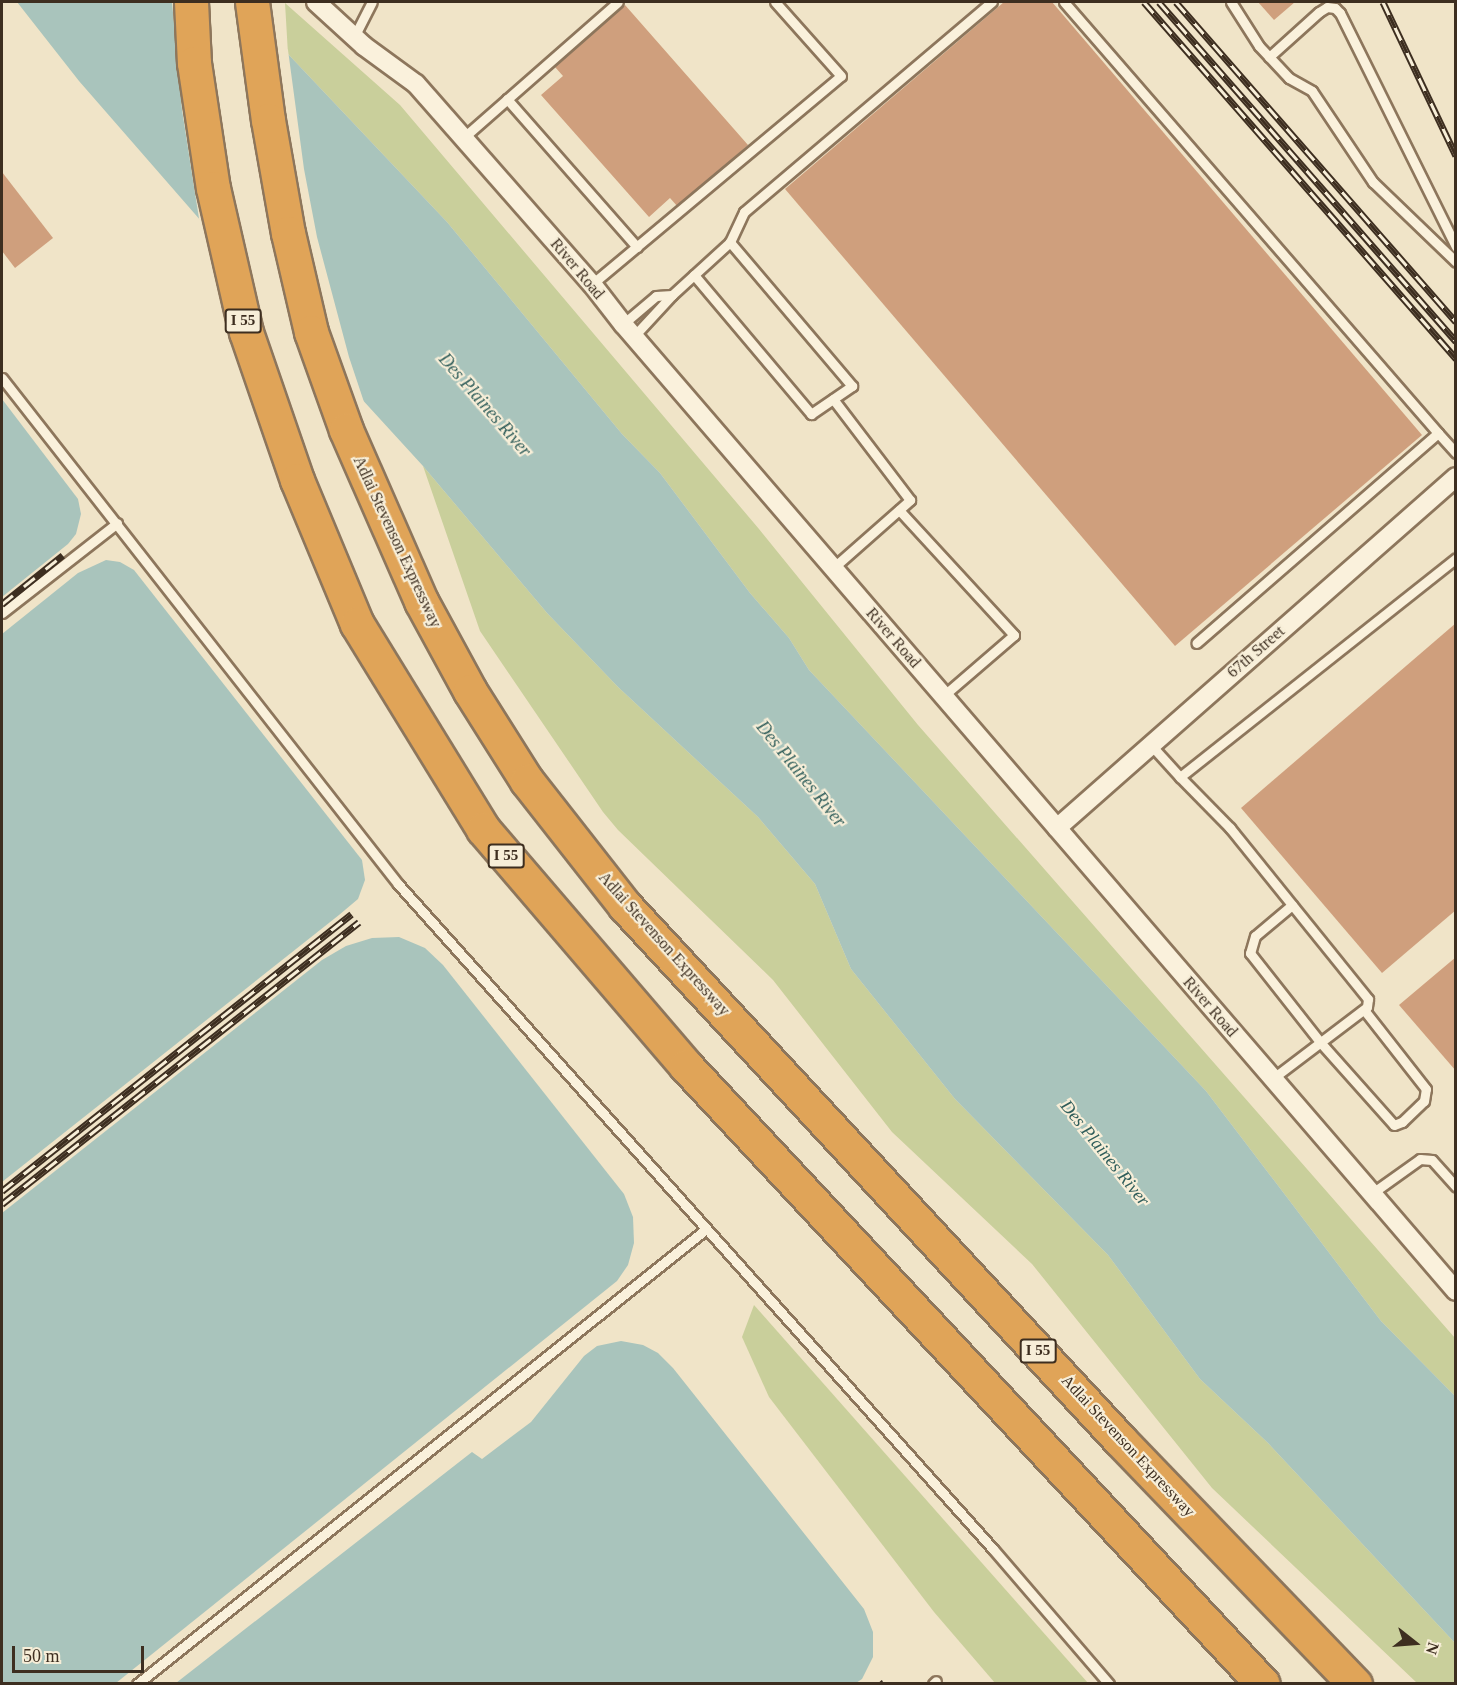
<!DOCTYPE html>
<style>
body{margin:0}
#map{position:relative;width:1457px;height:1685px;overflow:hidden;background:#f0e4c8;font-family:"Times New Roman",serif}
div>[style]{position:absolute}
.green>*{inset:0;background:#c9cf9b}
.water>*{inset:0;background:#a9c4bc}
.pier>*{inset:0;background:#f0e4c8}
.building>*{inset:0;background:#cf9f7d}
.roads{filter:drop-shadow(2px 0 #8d765c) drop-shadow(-2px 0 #8d765c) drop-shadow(0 2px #8d765c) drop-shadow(0 -2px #8d765c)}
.lane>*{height:9px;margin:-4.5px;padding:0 4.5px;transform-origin:4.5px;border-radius:4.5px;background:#faf1dc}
.street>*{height:18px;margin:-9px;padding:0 9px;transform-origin:9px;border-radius:9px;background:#faf1dc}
.highway>*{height:33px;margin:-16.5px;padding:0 16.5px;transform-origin:16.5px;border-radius:16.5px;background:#e0a458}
.rail>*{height:7px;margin-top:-3.5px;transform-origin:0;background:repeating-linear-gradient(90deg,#f7eed8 0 14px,#3d2e20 0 28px);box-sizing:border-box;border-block:2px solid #3d2e20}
span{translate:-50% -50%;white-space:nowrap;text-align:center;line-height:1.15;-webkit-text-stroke:4.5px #f7eed8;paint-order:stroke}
.shield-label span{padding:2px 4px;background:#f7eed8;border:2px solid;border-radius:4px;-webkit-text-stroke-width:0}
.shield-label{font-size:15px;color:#3d2e20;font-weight:700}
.street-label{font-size:16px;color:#3d2e20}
.water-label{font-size:18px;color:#2f5d5a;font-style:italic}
.frame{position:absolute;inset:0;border:3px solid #3d2e20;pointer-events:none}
.north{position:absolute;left:1385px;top:1613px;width:60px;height:60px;-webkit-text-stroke:4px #f7eed8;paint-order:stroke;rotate:107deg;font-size:16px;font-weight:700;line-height:24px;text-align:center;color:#3d2e20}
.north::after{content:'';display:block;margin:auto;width:21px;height:27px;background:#3d2e20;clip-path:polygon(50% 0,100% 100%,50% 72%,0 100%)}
.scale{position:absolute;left:12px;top:1646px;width:132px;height:27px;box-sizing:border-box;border:3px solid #3d2e20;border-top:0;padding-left:8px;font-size:18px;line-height:21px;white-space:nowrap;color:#3d2e20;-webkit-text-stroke:4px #f7eed8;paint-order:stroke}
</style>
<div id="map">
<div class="green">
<div style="clip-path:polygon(285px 3px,400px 105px,759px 529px,918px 725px,1455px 1338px,1455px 1396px,1381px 1321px,1206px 1091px,809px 670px,789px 638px,750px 593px,660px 473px,622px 434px,447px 222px,288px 54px)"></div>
<div style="clip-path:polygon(423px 466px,547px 613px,618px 687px,758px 817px,815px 884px,851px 969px,955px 1099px,1108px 1255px,1200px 1379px,1268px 1443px,1455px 1643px,1455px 1683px,1417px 1683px,1212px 1488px,1032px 1264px,892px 1132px,773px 980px,618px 830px,603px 812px,480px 631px)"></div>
<div style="clip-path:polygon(754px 1305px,1088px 1683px,995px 1683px,934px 1612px,769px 1397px,742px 1337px)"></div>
</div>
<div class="water">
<div style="clip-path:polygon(17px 2px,248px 2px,288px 54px,447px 222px,622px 434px,660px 473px,750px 593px,789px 638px,809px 670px,1206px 1091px,1381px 1321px,1455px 1396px,1455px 1643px,1268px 1443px,1200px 1379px,1108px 1255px,955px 1099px,851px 969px,815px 884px,758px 817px,618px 687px,547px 613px,423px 466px,242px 268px,79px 81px)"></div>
<div style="clip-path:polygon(2px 399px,78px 499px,81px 514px,76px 534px,68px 544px,2px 597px)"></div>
<div style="clip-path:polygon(106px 560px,120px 562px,134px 570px,362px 860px,365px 880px,358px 899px,339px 915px,2px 1182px,2px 634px,78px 573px)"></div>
<div style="clip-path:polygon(399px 937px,425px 948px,443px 965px,624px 1194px,633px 1217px,634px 1243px,628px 1265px,617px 1281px,116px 1683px,2px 1683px,2px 1213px,322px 960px,346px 946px,372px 938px)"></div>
<div style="clip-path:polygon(621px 1341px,643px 1345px,658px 1353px,673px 1368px,864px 1609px,873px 1632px,873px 1657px,862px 1679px,856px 1683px,176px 1683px,472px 1452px,482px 1459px,531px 1422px,584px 1356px,597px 1346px)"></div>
</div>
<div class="pier">
<div style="clip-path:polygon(172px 2px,251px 2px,288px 50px,304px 169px,317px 237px,349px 357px,366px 408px,200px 225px,182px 110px)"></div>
</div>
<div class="building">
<div style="clip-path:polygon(1004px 2px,1052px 2px,1422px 435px,1175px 646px,785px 189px)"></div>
<div style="clip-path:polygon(1258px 2px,1295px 2px,1274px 20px)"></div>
<div style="clip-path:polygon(625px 5px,748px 145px,678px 207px,670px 198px,649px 217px,541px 95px,563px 76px,555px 67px)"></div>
<div style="clip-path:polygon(2px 172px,53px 238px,15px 268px,2px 251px)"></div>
<div style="clip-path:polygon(1456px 623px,1456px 910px,1382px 973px,1241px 808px)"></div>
<div style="clip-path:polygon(1456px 957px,1456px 1071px,1399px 1005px)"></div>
</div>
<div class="roads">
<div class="lane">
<div style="left:1064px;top:2px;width:571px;rotate:49.05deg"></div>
<div style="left:1438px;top:433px;width:320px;rotate:139deg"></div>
<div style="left:1231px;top:2px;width:52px;rotate:57.5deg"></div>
<div style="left:1259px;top:46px;width:44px;rotate:46.8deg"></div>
<div style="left:1289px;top:78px;width:26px;rotate:29deg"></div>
<div style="left:1312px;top:91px;width:110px;rotate:56.2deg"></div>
<div style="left:1373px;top:182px;width:115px;rotate:43.9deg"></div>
<div style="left:354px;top:37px;width:39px;rotate:-63deg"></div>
<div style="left:1269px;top:57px;width:67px;rotate:-42deg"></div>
<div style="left:1319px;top:12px;width:9px;rotate:-32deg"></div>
<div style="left:1327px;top:7px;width:8px;rotate:7deg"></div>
<div style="left:1335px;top:8px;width:7px;rotate:45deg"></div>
<div style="left:1340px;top:13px;width:261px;rotate:63.6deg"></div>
<div style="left:507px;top:99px;width:197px;rotate:48.7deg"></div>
<div style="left:463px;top:138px;width:206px;rotate:-41.3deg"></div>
<div style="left:694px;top:275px;width:182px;rotate:49.9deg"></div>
<div style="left:811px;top:414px;width:50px;rotate:-34.3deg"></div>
<div style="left:852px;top:386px;width:189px;rotate:-130.3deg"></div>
<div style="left:592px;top:284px;width:324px;rotate:-39.9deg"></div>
<div style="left:841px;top:76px;width:99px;rotate:-131.7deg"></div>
<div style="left:672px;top:295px;width:79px;rotate:-42.4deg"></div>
<div style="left:730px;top:242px;width:33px;rotate:-65deg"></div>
<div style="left:744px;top:212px;width:325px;rotate:-40.3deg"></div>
<div style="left:623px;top:324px;width:43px;rotate:-40.3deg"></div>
<div style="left:656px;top:296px;width:16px;rotate:-4deg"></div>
<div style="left:672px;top:295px;width:56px;rotate:132.8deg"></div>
<div style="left:2px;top:378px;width:643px;rotate:51.95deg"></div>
<div style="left:398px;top:884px;width:892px;rotate:48.18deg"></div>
<div style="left:993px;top:1549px;width:178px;rotate:49.3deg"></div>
<div style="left:1438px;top:433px;width:27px;rotate:48deg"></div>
<div style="left:899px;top:510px;width:170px;rotate:47.4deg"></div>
<div style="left:1014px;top:635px;width:94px;rotate:139.3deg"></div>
<div style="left:833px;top:568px;width:103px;rotate:-41.4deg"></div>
<div style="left:910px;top:500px;width:127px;rotate:-127.3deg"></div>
<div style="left:2px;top:613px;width:146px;rotate:-38deg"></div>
<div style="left:1151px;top:745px;width:43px;rotate:47.8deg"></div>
<div style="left:1292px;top:905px;width:48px;rotate:140deg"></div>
<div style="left:1255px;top:936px;width:18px;rotate:106deg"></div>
<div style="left:1250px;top:953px;width:113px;rotate:51.8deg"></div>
<div style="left:1320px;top:1042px;width:111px;rotate:48.3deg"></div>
<div style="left:1394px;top:1125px;width:9px;rotate:-21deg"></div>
<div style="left:1402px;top:1122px;width:30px;rotate:-44deg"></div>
<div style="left:1424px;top:1101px;width:12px;rotate:-81deg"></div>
<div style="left:1426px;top:1089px;width:100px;rotate:-128.1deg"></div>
<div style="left:1272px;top:1079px;width:119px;rotate:-37.2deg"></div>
<div style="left:1367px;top:1007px;width:8px;rotate:-83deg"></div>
<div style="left:1368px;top:999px;width:220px;rotate:-128.9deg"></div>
<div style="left:1230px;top:828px;width:71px;rotate:-134.4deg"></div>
<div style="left:1180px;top:777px;width:352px;rotate:-38.4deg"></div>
<div style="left:1371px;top:1194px;width:60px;rotate:-35.5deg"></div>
<div style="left:1420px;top:1159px;width:12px;rotate:5deg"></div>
<div style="left:1432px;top:1160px;width:36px;rotate:48deg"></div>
<div style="left:137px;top:1684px;width:727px;rotate:-38.64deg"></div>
<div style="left:933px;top:1684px;width:4px;rotate:-45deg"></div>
</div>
<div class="street">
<div style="left:316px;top:2px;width:65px;rotate:42.5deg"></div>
<div style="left:364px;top:46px;width:64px;rotate:36.2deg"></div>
<div style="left:416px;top:84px;width:266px;rotate:48.7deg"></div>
<div style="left:592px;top:284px;width:51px;rotate:52.2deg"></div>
<div style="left:623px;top:324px;width:1276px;rotate:49.26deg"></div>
<div style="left:1057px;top:828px;width:531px;rotate:-41.34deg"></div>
</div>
<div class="highway">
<div style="left:191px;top:2px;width:61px;rotate:87.2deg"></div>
<div style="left:194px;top:63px;width:126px;rotate:81.4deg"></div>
<div style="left:213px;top:188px;width:148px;rotate:77.1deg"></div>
<div style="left:246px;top:332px;width:157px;rotate:71deg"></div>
<div style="left:297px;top:480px;width:156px;rotate:67.4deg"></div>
<div style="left:357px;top:624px;width:241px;rotate:58.4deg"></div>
<div style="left:483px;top:829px;width:312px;rotate:49.4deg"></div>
<div style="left:686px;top:1066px;width:845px;rotate:46.97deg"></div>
<div style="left:252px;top:2px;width:119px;rotate:82.3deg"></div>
<div style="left:268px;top:120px;width:115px;rotate:80deg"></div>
<div style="left:288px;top:233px;width:102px;rotate:76.9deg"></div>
<div style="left:311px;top:332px;width:104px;rotate:70.3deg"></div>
<div style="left:346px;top:430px;width:187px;rotate:66.3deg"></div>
<div style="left:421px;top:601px;width:102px;rotate:61.4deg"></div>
<div style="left:470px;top:691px;width:107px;rotate:57.7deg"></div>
<div style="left:527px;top:781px;width:159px;rotate:51.9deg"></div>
<div style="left:625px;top:906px;width:728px;rotate:47.17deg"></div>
<div style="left:1120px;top:1440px;width:339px;rotate:46.1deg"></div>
</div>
</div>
<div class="rail">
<div style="left:1144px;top:2px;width:474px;rotate:48.8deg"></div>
<div style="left:1159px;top:2px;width:451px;rotate:48.8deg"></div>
<div style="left:1176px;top:2px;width:425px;rotate:48.8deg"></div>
<div style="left:1383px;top:2px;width:170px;rotate:64.6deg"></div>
<div style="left:2px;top:604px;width:78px;rotate:-38.8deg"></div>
<div style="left:2px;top:1191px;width:446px;rotate:-38.4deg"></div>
<div style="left:2px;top:1204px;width:455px;rotate:-38.3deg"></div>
<div style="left:882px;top:1684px;width:3px;rotate:-45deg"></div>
</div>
<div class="shield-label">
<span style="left:243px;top:321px">I 55</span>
<span style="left:506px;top:856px">I 55</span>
<span style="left:1038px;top:1351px">I 55</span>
</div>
<div class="street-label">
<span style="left:577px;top:269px;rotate:50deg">River Road</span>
<span style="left:397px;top:542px;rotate:65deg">Adlai Stevenson Expressway</span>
<span style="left:893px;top:638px;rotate:49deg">River Road</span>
<span style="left:1256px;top:652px;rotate:-41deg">67th Street</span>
<span style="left:664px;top:944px;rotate:48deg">Adlai Stevenson Expressway</span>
<span style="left:1210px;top:1007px;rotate:49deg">River Road</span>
<span style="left:1128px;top:1446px;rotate:47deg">Adlai Stevenson Expressway</span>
</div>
<div class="water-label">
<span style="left:485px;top:405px;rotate:49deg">Des Plaines River</span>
<span style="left:801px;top:774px;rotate:51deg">Des Plaines River</span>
<span style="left:1105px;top:1153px;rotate:51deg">Des Plaines River</span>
</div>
<div class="frame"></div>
<div class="north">N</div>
<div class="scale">50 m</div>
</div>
